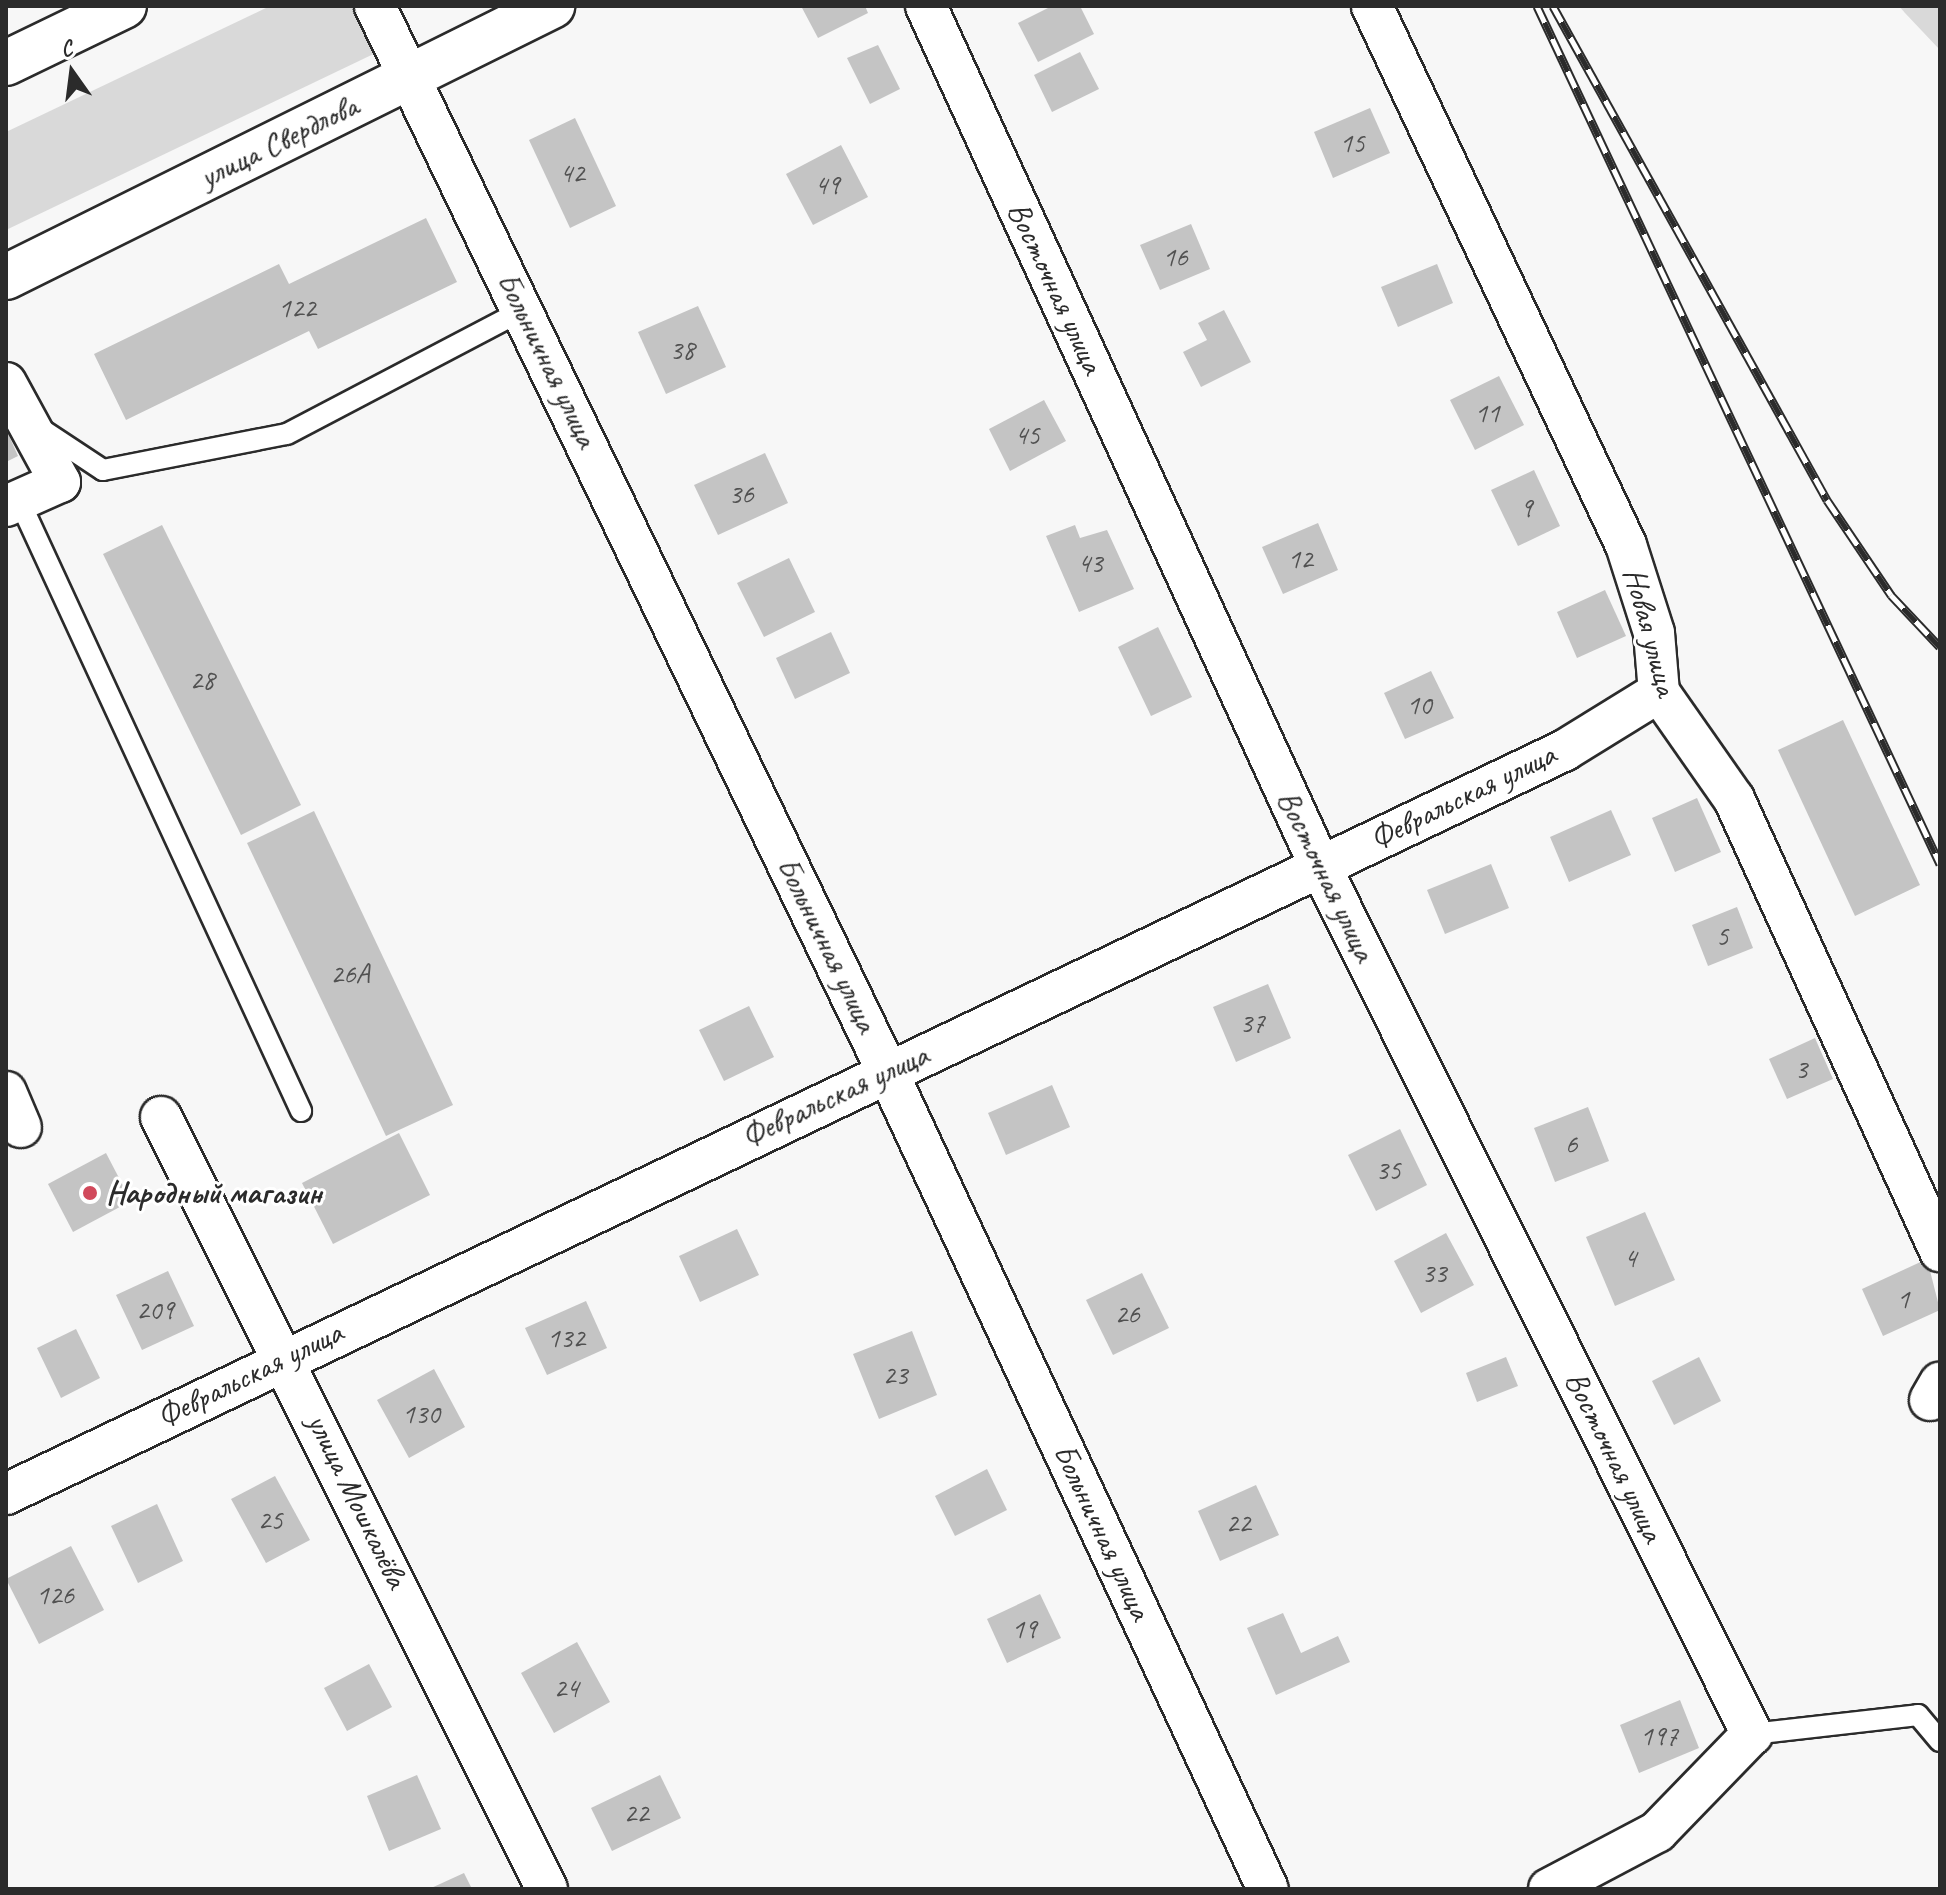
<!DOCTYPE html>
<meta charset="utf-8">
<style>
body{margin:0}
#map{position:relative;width:1946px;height:1895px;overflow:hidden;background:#f7f7f7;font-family:Caveat,sans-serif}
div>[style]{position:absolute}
.green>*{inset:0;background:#d9d9d9}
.building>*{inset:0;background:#c4c4c4}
.roads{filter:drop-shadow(2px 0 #2b2b2b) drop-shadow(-2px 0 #2b2b2b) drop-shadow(0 2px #2b2b2b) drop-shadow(0 -2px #2b2b2b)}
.service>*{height:20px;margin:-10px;padding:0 10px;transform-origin:10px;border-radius:10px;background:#fff}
.minor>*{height:40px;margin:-20px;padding:0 20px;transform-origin:20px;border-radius:20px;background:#fff}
.secondary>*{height:44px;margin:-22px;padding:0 22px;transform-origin:22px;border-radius:22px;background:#fff}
.rail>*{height:9px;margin-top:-4.5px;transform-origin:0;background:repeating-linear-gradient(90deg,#fff 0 18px,#2b2b2b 0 36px);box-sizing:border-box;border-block:2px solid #2b2b2b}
.dots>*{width:22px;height:22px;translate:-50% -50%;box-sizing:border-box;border:4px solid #fff;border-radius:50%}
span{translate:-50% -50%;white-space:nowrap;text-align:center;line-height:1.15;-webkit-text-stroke:6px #fff;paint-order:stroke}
.number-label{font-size:28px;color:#515151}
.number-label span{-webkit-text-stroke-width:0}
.street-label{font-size:32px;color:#2b2b2b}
.poi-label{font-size:32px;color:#2b2b2b;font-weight:700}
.left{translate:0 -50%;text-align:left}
.frame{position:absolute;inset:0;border:8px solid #2b2b2b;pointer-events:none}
.north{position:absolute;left:32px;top:32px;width:80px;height:80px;-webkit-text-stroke:6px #fff;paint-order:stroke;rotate:346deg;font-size:22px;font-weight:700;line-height:32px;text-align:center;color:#2b2b2b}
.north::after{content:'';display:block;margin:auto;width:28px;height:36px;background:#2b2b2b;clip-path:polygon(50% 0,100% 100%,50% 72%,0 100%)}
</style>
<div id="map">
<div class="green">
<div style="clip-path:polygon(270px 6px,364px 6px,384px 49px,6px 230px,6px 132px)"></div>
<div style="clip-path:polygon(1899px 6px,1940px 6px,1940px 50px,1905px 13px)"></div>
</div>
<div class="building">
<div style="clip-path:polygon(801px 6px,865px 6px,868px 13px,818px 38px)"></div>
<div style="clip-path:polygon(1052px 6px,1080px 6px,1094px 34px,1038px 62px,1018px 23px)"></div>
<div style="clip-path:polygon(878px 45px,900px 89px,870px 104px,847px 58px)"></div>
<div style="clip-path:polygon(1080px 52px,1099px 89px,1052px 112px,1034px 75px)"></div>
<div style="clip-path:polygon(1370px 108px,1390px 153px,1333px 178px,1314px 132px)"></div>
<div style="clip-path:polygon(575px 118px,616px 206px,570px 228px,529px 140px)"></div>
<div style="clip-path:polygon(841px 145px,868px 197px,813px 225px,786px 174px)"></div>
<div style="clip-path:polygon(426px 218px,457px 282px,318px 349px,309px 331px,126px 420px,94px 354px,279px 264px,289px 284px)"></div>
<div style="clip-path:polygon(1191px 224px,1210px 269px,1160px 290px,1140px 245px)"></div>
<div style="clip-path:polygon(1437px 264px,1453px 303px,1398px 327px,1381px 287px)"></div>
<div style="clip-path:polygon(698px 306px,726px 367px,666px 394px,638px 332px)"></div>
<div style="clip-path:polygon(1224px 310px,1251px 362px,1201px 387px,1183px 352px,1207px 340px,1198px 323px)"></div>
<div style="clip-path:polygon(1499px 376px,1524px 425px,1475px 450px,1450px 400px)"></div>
<div style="clip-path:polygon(1044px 400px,1066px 441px,1010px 471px,989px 429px)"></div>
<div style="clip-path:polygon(6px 429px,18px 456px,6px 462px)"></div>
<div style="clip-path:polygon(765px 453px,788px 503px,718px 535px,694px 485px)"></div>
<div style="clip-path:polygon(1534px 470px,1560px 526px,1518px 546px,1491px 490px)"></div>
<div style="clip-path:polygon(1318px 523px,1338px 570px,1283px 594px,1262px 547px)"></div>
<div style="clip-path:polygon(162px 525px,301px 805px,241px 835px,103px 554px)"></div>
<div style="clip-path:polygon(1075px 525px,1080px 538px,1107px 530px,1134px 589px,1079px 612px,1046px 536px)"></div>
<div style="clip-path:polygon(789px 558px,815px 612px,764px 637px,737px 583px)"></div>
<div style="clip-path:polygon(1605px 590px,1626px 636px,1577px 658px,1557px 612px)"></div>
<div style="clip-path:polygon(1158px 627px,1192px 697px,1151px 716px,1118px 647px)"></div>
<div style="clip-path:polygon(831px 632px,850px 673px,795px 699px,776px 658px)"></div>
<div style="clip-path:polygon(1431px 671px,1454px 718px,1405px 739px,1384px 693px)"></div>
<div style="clip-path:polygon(1843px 720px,1920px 885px,1855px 916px,1778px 750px)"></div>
<div style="clip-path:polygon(1697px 798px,1721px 852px,1675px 872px,1652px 818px)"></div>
<div style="clip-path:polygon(1611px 810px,1631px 855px,1569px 882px,1550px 837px)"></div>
<div style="clip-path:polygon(314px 811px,453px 1105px,386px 1136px,247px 843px)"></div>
<div style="clip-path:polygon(1491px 864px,1509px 908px,1445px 934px,1427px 890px)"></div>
<div style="clip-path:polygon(1737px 907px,1753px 948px,1708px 966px,1692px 925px)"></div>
<div style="clip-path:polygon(1268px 984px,1291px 1038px,1236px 1062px,1213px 1007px)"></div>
<div style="clip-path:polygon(749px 1006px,774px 1057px,724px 1081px,699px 1030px)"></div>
<div style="clip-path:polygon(1815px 1038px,1833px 1079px,1787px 1099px,1769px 1059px)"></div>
<div style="clip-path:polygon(1052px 1085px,1070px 1127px,1006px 1155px,988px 1113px)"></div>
<div style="clip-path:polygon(1588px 1107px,1609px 1161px,1555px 1182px,1534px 1128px)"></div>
<div style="clip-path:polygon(1400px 1129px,1427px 1185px,1376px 1211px,1348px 1155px)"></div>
<div style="clip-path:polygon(399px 1133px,430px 1195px,333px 1244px,302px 1183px)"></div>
<div style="clip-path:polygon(106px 1153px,131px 1201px,73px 1232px,48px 1184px)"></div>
<div style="clip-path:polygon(1645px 1212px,1675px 1280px,1615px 1306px,1586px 1237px)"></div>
<div style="clip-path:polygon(737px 1229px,759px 1275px,700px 1302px,679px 1256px)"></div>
<div style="clip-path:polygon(1446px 1233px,1474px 1285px,1421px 1313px,1394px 1261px)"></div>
<div style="clip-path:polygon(1927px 1259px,1940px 1310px,1883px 1336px,1862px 1289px)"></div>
<div style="clip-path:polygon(168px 1271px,194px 1326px,142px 1350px,116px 1295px)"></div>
<div style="clip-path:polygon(1142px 1273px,1169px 1328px,1113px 1355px,1086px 1300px)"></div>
<div style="clip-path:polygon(586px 1301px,607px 1348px,547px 1375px,525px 1328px)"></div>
<div style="clip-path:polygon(76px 1329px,100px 1378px,61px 1398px,37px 1348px)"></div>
<div style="clip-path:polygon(912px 1331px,937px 1395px,879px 1419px,853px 1354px)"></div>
<div style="clip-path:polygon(1506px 1357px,1518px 1386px,1477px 1402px,1466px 1373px)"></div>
<div style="clip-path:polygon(1699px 1357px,1721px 1401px,1674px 1425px,1652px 1381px)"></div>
<div style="clip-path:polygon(434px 1369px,465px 1427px,409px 1458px,377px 1400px)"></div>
<div style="clip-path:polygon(987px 1469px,1007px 1510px,955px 1536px,935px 1496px)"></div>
<div style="clip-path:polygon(275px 1476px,310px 1540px,266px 1563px,231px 1499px)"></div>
<div style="clip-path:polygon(1256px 1485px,1279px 1535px,1220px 1561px,1198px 1511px)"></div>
<div style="clip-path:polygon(157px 1504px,183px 1561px,138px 1583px,111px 1526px)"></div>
<div style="clip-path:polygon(71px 1546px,104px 1610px,39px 1644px,6px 1579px)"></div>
<div style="clip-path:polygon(1040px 1594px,1061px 1638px,1007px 1663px,987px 1619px)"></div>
<div style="clip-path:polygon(1283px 1613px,1301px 1653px,1338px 1636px,1350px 1662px,1276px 1695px,1247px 1628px)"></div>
<div style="clip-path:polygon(577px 1642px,610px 1702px,554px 1733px,521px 1673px)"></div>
<div style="clip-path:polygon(369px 1664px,392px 1707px,347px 1731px,324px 1688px)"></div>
<div style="clip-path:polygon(1680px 1700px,1699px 1748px,1639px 1773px,1620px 1725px)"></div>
<div style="clip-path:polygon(417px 1775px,441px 1829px,389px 1851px,367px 1796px)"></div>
<div style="clip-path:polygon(660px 1775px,681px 1818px,612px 1851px,591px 1808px)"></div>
<div style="clip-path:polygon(464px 1873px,472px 1889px,429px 1889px)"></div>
</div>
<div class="roads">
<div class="service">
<div style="left:38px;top:427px;width:78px;rotate:33.5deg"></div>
<div style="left:103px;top:470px;width:187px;rotate:-11.1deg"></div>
<div style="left:287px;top:434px;width:267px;rotate:-27.7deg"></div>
<div style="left:19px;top:500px;width:673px;rotate:65.22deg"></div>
<div style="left:1752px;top:1734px;width:167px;rotate:-6.5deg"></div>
<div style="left:1918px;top:1715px;width:34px;rotate:50deg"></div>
</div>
<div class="minor">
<div style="left:375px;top:6px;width:1182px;rotate:64.32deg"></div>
<div style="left:887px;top:1071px;width:902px;rotate:65.03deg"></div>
<div style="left:926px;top:6px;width:946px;rotate:65.39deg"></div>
<div style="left:1320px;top:866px;width:970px;rotate:63.54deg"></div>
<div style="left:1752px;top:1734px;width:136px;rotate:134.1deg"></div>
<div style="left:1657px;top:1832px;width:122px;rotate:152.2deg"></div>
<div style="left:1372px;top:6px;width:596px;rotate:64.77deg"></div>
<div style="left:1626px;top:545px;width:92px;rotate:72.3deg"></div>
<div style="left:1654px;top:633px;width:59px;rotate:85.2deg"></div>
<div style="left:1659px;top:692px;width:131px;rotate:55deg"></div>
<div style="left:1734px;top:799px;width:497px;rotate:65.5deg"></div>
<div style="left:6px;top:383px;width:113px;rotate:61.4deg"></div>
<div style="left:60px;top:482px;width:59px;rotate:156deg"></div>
<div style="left:6px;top:1092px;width:38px;rotate:67deg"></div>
<div style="left:161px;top:1117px;width:863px;rotate:63.43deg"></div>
<div style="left:1930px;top:1400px;width:20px;rotate:-60deg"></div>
<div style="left:6px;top:1494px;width:1727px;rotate:-25.51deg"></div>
<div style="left:1565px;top:750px;width:110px;rotate:-31.7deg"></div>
</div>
<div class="secondary">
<div style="left:6px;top:63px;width:131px;rotate:-25.8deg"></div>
<div style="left:6px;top:277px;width:610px;rotate:-26.4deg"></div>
</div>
</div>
<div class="rail">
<div style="left:1537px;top:6px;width:948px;rotate:64.84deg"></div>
<div style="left:1553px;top:6px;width:565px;rotate:60.98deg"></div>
<div style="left:1827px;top:500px;width:115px;rotate:56deg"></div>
<div style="left:1891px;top:595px;width:71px;rotate:46.7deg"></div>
</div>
<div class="dots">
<div style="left:90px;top:1193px;background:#d1495b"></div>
</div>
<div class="number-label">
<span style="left:1352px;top:143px">15</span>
<span style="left:572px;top:173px">42</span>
<span style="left:827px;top:185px">49</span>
<span style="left:1175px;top:257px">16</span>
<span style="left:297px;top:308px">122</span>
<span style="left:682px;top:350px">38</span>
<span style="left:1487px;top:413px">11</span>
<span style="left:1027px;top:435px">45</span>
<span style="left:741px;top:494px">36</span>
<span style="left:1526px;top:508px">9</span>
<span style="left:1300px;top:559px">12</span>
<span style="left:1090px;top:563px">43</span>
<span style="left:202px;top:680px">28</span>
<span style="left:1419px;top:705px">10</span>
<span style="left:1722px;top:936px">5</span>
<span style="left:350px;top:974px">26А</span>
<span style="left:1252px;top:1023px">37</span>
<span style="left:1801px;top:1069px">3</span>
<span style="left:1571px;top:1144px">6</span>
<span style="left:1388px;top:1170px">35</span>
<span style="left:1630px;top:1258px">4</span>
<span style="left:1434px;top:1273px">33</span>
<span style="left:1903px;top:1299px">1</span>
<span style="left:155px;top:1310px">209</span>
<span style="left:1127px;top:1314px">26</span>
<span style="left:566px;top:1338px">132</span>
<span style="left:895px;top:1375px">23</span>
<span style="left:421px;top:1414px">130</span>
<span style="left:270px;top:1520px">25</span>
<span style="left:1238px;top:1523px">22</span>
<span style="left:55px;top:1595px">126</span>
<span style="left:1024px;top:1629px">19</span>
<span style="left:566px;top:1688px">24</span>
<span style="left:1659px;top:1736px">197</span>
<span style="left:636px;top:1813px">22</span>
</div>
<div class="street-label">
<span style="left:279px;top:142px;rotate:-26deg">улица Свердлова</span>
<span style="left:1055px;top:288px;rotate:65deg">Восточная улица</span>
<span style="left:547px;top:360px;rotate:64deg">Больничная улица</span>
<span style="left:1650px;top:632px;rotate:75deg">Новая улица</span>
<span style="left:1463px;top:797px;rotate:-26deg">Февральская улица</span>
<span style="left:1326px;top:876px;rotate:64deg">Восточная улица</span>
<span style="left:827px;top:945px;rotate:64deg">Больничная улица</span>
<span style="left:835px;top:1096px;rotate:-25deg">Февральская улица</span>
<span style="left:250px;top:1375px;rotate:-26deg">Февральская улица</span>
<span style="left:1614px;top:1457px;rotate:64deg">Восточная улица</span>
<span style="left:357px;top:1501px;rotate:64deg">улица Мошкалёва</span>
<span style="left:1102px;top:1532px;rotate:65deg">Больничная улица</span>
</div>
<div class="poi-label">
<span class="left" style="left:106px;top:1193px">Народный магазин</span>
</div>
<div class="frame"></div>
<div class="north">С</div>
</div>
